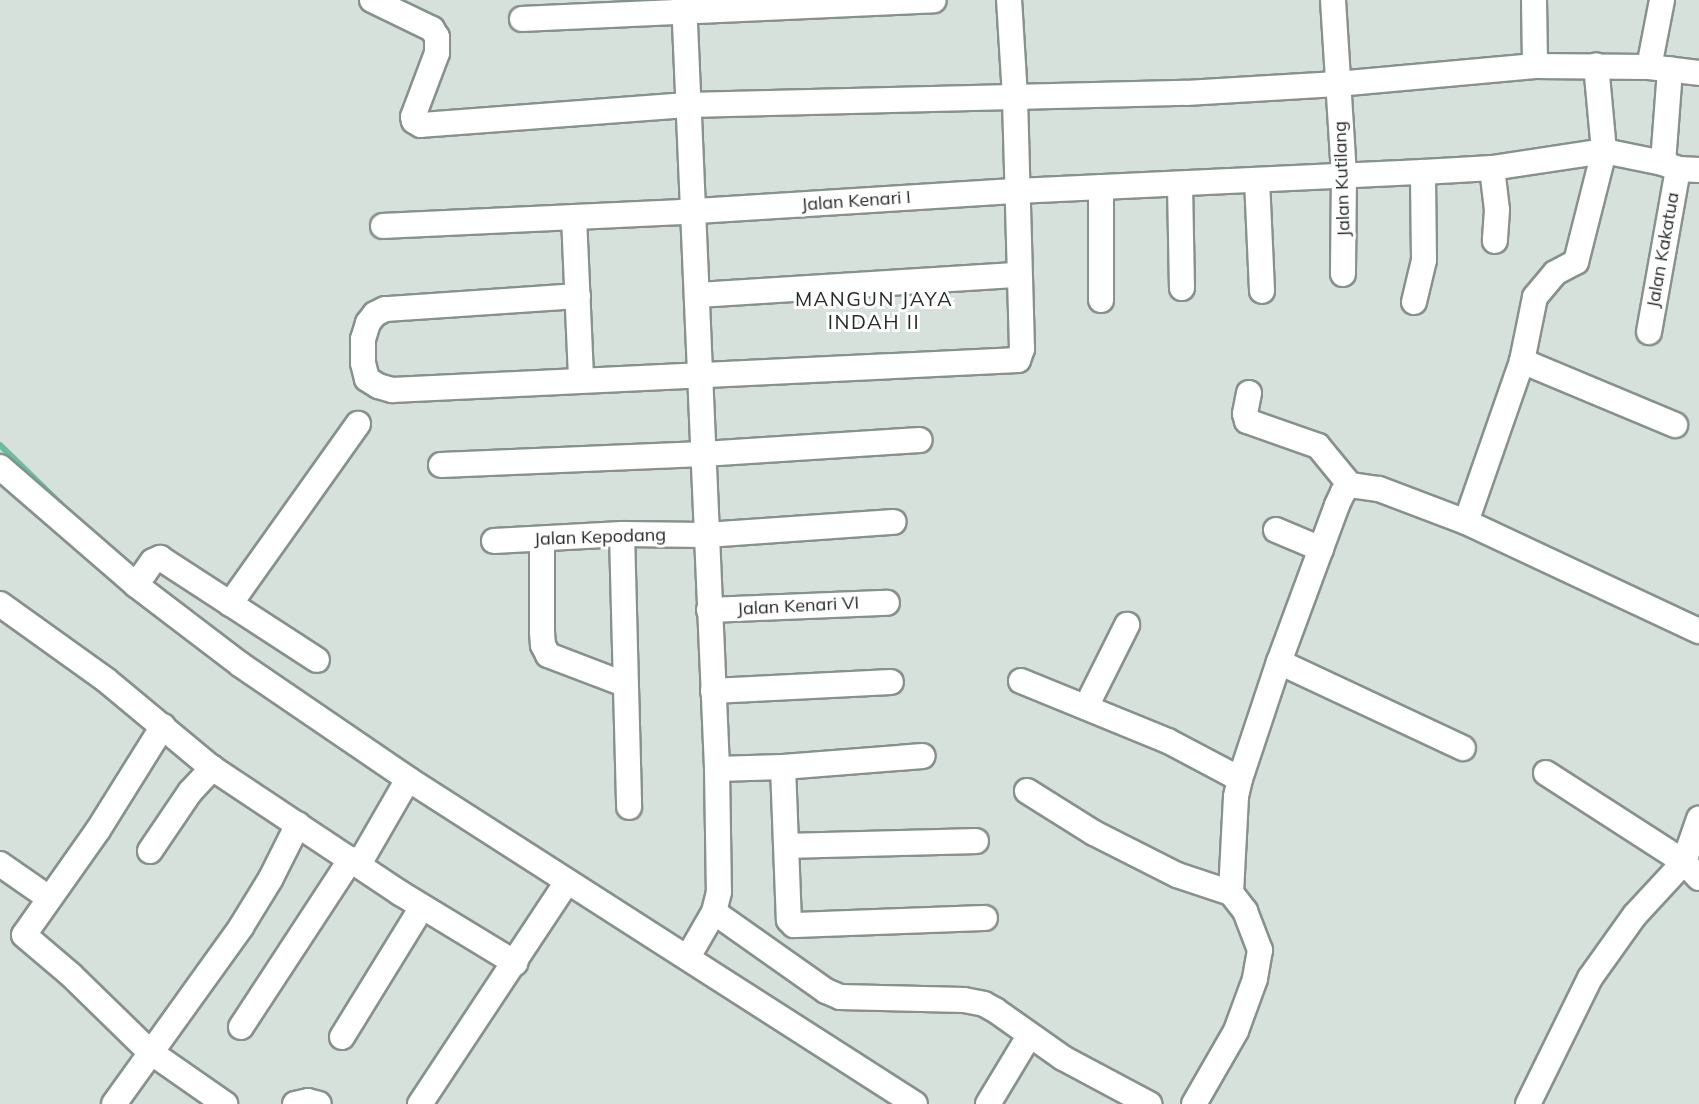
<!DOCTYPE html>
<style>
body{margin:0}
#map{position:relative;width:1699px;height:1104px;overflow:hidden;background:#d6e1dc;font-family:Mulish,sans-serif}
div>[style]{position:absolute}
.stream>*{height:6px;margin:-3px;padding:0 3px;transform-origin:3px;border-radius:3px;background:#69be9f}
.roads{filter:drop-shadow(2px 0 #87918d) drop-shadow(-2px 0 #87918d) drop-shadow(0 2px #87918d) drop-shadow(0 -2px #87918d)}
.street>*{height:24px;margin:-12px;padding:0 12px;transform-origin:12px;border-radius:12px;background:#fff}
span{translate:-50% -50%;white-space:nowrap;text-align:center;line-height:1.15;-webkit-text-stroke:6px #fff;paint-order:stroke}
.street-label{font-size:18px;color:#262a28}
.neighbourhood-label{font-size:20px;color:#262a28;letter-spacing:1.5px}
</style>
<div id="map">
<div class="stream">
<div style="left:0;top:445px;width:86px;rotate:44.1deg"></div>
</div>
<div class="roads">
<div class="street">
<div style="left:372px;top:0;width:67px;rotate:25.8deg"></div>
<div style="left:432px;top:29px;width:9px;rotate:58deg"></div>
<div style="left:437px;top:37px;width:16px;rotate:90deg"></div>
<div style="left:437px;top:53px;width:68px;rotate:110.6deg"></div>
<div style="left:413px;top:117px;width:4px;rotate:76deg"></div>
<div style="left:414px;top:121px;width:8px;rotate:30deg"></div>
<div style="left:421px;top:125px;width:268px;rotate:-4.3deg"></div>
<div style="left:688px;top:105px;width:498px;rotate:-1.4deg"></div>
<div style="left:1186px;top:93px;width:151px;rotate:-3.4deg"></div>
<div style="left:1337px;top:84px;width:199px;rotate:-5.2deg"></div>
<div style="left:1535px;top:66px;width:114px;rotate:0.5deg"></div>
<div style="left:1649px;top:67px;width:50px;rotate:6.8deg"></div>
<div style="left:684px;top:0;width:770px;rotate:87.54deg"></div>
<div style="left:717px;top:769px;width:123px;rotate:89.1deg"></div>
<div style="left:719px;top:892px;width:21px;rotate:104deg"></div>
<div style="left:714px;top:912px;width:52px;rotate:120deg"></div>
<div style="left:1333px;top:0;width:175px;rotate:86.4deg"></div>
<div style="left:1344px;top:175px;width:99px;rotate:90.6deg"></div>
<div style="left:1534px;top:0;width:66px;rotate:89.1deg"></div>
<div style="left:522px;top:19px;width:412px;rotate:-2.6deg"></div>
<div style="left:1649px;top:67px;width:68px;rotate:-79deg"></div>
<div style="left:1663px;top:163px;width:94px;rotate:-85.7deg"></div>
<div style="left:1492px;top:168px;width:42px;rotate:83.2deg"></div>
<div style="left:1497px;top:210px;width:31px;rotate:94deg"></div>
<div style="left:1257px;top:180px;width:111px;rotate:87.4deg"></div>
<div style="left:1180px;top:185px;width:103px;rotate:88.9deg"></div>
<div style="left:574px;top:217px;width:163px;rotate:87.5deg"></div>
<div style="left:383px;top:226px;width:298px;rotate:-2.7deg"></div>
<div style="left:681px;top:212px;width:337px;rotate:-3.6deg"></div>
<div style="left:1017px;top:191px;width:406px;rotate:-2.7deg"></div>
<div style="left:1423px;top:172px;width:69px;rotate:-3.3deg"></div>
<div style="left:1492px;top:168px;width:113px;rotate:-8.6deg"></div>
<div style="left:1604px;top:151px;width:60px;rotate:11.5deg"></div>
<div style="left:1663px;top:163px;width:16px;rotate:22deg"></div>
<div style="left:1678px;top:169px;width:21px;rotate:3deg"></div>
<div style="left:698px;top:295px;width:321px;rotate:-3.6deg"></div>
<div style="left:578px;top:296px;width:193px;rotate:176.1deg"></div>
<div style="left:385px;top:309px;width:11px;rotate:153deg"></div>
<div style="left:375px;top:314px;width:11px;rotate:128deg"></div>
<div style="left:368px;top:323px;width:17px;rotate:107deg"></div>
<div style="left:363px;top:339px;width:24px;rotate:90deg"></div>
<div style="left:363px;top:363px;width:16px;rotate:76deg"></div>
<div style="left:367px;top:379px;width:13px;rotate:32deg"></div>
<div style="left:378px;top:386px;width:15px;rotate:16deg"></div>
<div style="left:392px;top:390px;width:627px;rotate:-2.74deg"></div>
<div style="left:1018px;top:360px;width:12px;rotate:-70deg"></div>
<div style="left:1022px;top:349px;width:252px;rotate:-91.6deg"></div>
<div style="left:1015px;top:97px;width:97px;rotate:-93.5deg"></div>
<div style="left:1101px;top:300px;width:113px;rotate:-90deg"></div>
<div style="left:1414px;top:302px;width:43px;rotate:-76.6deg"></div>
<div style="left:1424px;top:260px;width:88px;rotate:-90.7deg"></div>
<div style="left:1649px;top:332px;width:166px;rotate:-79.9deg"></div>
<div style="left:1522px;top:361px;width:166px;rotate:22.7deg"></div>
<div style="left:1249px;top:393px;width:21px;rotate:101deg"></div>
<div style="left:1245px;top:414px;width:7px;rotate:74deg"></div>
<div style="left:1247px;top:421px;width:75px;rotate:19.4deg"></div>
<div style="left:1318px;top:446px;width:50px;rotate:50.6deg"></div>
<div style="left:441px;top:465px;width:262px;rotate:-2.4deg"></div>
<div style="left:703px;top:454px;width:217px;rotate:-3.7deg"></div>
<div style="left:0;top:467px;width:180px;rotate:40.9deg"></div>
<div style="left:136px;top:585px;width:132px;rotate:37.3deg"></div>
<div style="left:241px;top:665px;width:202px;rotate:34.3deg"></div>
<div style="left:408px;top:779px;width:602px;rotate:32.66deg"></div>
<div style="left:1466px;top:522px;width:170px;rotate:-70.8deg"></div>
<div style="left:1522px;top:361px;width:65px;rotate:-78.5deg"></div>
<div style="left:1535px;top:297px;width:31px;rotate:-50deg"></div>
<div style="left:1555px;top:273px;width:24px;rotate:-28deg"></div>
<div style="left:1576px;top:262px;width:114px;rotate:-75.8deg"></div>
<div style="left:1604px;top:151px;width:86px;rotate:-95.3deg"></div>
<div style="left:1276px;top:530px;width:49px;rotate:22.9deg"></div>
<div style="left:622px;top:534px;width:273px;rotate:88.5deg"></div>
<div style="left:542px;top:539px;width:93px;rotate:90deg"></div>
<div style="left:542px;top:632px;width:13px;rotate:86deg"></div>
<div style="left:543px;top:645px;width:11px;rotate:63deg"></div>
<div style="left:548px;top:655px;width:81px;rotate:20.9deg"></div>
<div style="left:494px;top:541px;width:128px;rotate:-3.1deg"></div>
<div style="left:622px;top:534px;width:84px;rotate:0.7deg"></div>
<div style="left:706px;top:535px;width:188px;rotate:-4deg"></div>
<div style="left:136px;top:585px;width:29px;rotate:-55deg"></div>
<div style="left:153px;top:561px;width:8px;rotate:-23deg"></div>
<div style="left:160px;top:558px;width:187px;rotate:33deg"></div>
<div style="left:0;top:604px;width:130px;rotate:35.6deg"></div>
<div style="left:106px;top:680px;width:138px;rotate:39.7deg"></div>
<div style="left:212px;top:768px;width:226px;rotate:33.6deg"></div>
<div style="left:400px;top:893px;width:135px;rotate:31.3deg"></div>
<div style="left:230px;top:604px;width:221px;rotate:-54.6deg"></div>
<div style="left:709px;top:610px;width:178px;rotate:-2.3deg"></div>
<div style="left:1279px;top:662px;width:203px;rotate:25.1deg"></div>
<div style="left:1021px;top:681px;width:159px;rotate:22.2deg"></div>
<div style="left:1168px;top:741px;width:81px;rotate:27.8deg"></div>
<div style="left:1240px;top:779px;width:18px;rotate:103deg"></div>
<div style="left:1236px;top:797px;width:96px;rotate:93deg"></div>
<div style="left:1231px;top:893px;width:23px;rotate:52deg"></div>
<div style="left:1245px;top:911px;width:42px;rotate:69deg"></div>
<div style="left:1260px;top:950px;width:29px;rotate:100deg"></div>
<div style="left:1255px;top:979px;width:55px;rotate:110.1deg"></div>
<div style="left:1236px;top:1031px;width:84px;rotate:119.9deg"></div>
<div style="left:713px;top:691px;width:178px;rotate:-2.9deg"></div>
<div style="left:1086px;top:707px;width:92px;rotate:-63.4deg"></div>
<div style="left:163px;top:726px;width:123px;rotate:122deg"></div>
<div style="left:98px;top:830px;width:128px;rotate:125.2deg"></div>
<div style="left:24px;top:935px;width:62px;rotate:40.4deg"></div>
<div style="left:71px;top:975px;width:109px;rotate:44.3deg"></div>
<div style="left:149px;top:1051px;width:93px;rotate:34.9deg"></div>
<div style="left:783px;top:767px;width:153px;rotate:87.8deg"></div>
<div style="left:789px;top:920px;width:7px;rotate:45deg"></div>
<div style="left:794px;top:925px;width:191px;rotate:-2.1deg"></div>
<div style="left:717px;top:769px;width:66px;rotate:-1.7deg"></div>
<div style="left:783px;top:767px;width:140px;rotate:-4.5deg"></div>
<div style="left:1546px;top:773px;width:164px;rotate:32.8deg"></div>
<div style="left:1684px;top:862px;width:22px;rotate:47deg"></div>
<div style="left:1240px;top:779px;width:123px;rotate:-71.6deg"></div>
<div style="left:1279px;top:662px;width:167px;rotate:-69.7deg"></div>
<div style="left:1337px;top:505px;width:14px;rotate:-65deg"></div>
<div style="left:1343px;top:492px;width:10px;rotate:-45deg"></div>
<div style="left:1350px;top:485px;width:29px;rotate:8deg"></div>
<div style="left:1379px;top:489px;width:93px;rotate:20.8deg"></div>
<div style="left:1466px;top:522px;width:257px;rotate:25.1deg"></div>
<div style="left:1027px;top:791px;width:79px;rotate:32.1deg"></div>
<div style="left:1094px;top:833px;width:93px;rotate:26.8deg"></div>
<div style="left:1177px;top:875px;width:57px;rotate:18.4deg"></div>
<div style="left:787px;top:846px;width:189px;rotate:-1.5deg"></div>
<div style="left:150px;top:851px;width:71px;rotate:-55.9deg"></div>
<div style="left:190px;top:792px;width:33px;rotate:-47deg"></div>
<div style="left:0;top:864px;width:60px;rotate:34.8deg"></div>
<div style="left:359px;top:864px;width:98px;rotate:-60deg"></div>
<div style="left:714px;top:912px;width:137px;rotate:35.2deg"></div>
<div style="left:826px;top:991px;width:15px;rotate:23deg"></div>
<div style="left:840px;top:997px;width:124px;rotate:1.4deg"></div>
<div style="left:964px;top:1000px;width:20px;rotate:11deg"></div>
<div style="left:984px;top:1004px;width:13px;rotate:29deg"></div>
<div style="left:995px;top:1010px;width:83px;rotate:35.2deg"></div>
<div style="left:1063px;top:1058px;width:98px;rotate:28.1deg"></div>
<div style="left:241px;top:1027px;width:201px;rotate:-56.8deg"></div>
<div style="left:342px;top:1037px;width:153px;rotate:-58.4deg"></div>
<div style="left:114px;top:1104px;width:218px;rotate:-54.3deg"></div>
<div style="left:241px;top:927px;width:57px;rotate:-58.5deg"></div>
<div style="left:271px;top:878px;width:60px;rotate:-63.4deg"></div>
<div style="left:295px;top:1104px;width:13px;rotate:-13deg"></div>
<div style="left:308px;top:1101px;width:11px;rotate:15deg"></div>
<div style="left:420px;top:1104px;width:266px;rotate:-56.5deg"></div>
<div style="left:988px;top:1104px;width:79px;rotate:-58.9deg"></div>
<div style="left:1528px;top:1104px;width:140px;rotate:-63.8deg"></div>
<div style="left:1590px;top:978px;width:77px;rotate:-54.5deg"></div>
<div style="left:1635px;top:915px;width:72px;rotate:-47.2deg"></div>
<div style="left:1684px;top:862px;width:46px;rotate:-70.8deg"></div>
</div>
</div>
<div class="street-label">
<span style="left:1342px;top:179px;rotate:-92deg">Jalan Kutilang</span>
<span style="left:856px;top:201px;rotate:-4deg">Jalan Kenari I</span>
<span style="left:1663px;top:250px;rotate:-80deg">Jalan Kakatua</span>
<span style="left:600px;top:537px;rotate:-2deg">Jalan Kepodang</span>
<span style="left:798px;top:606px;rotate:-3deg">Jalan Kenari VI</span>
</div>
<div class="neighbourhood-label">
<span style="left:874px;top:310px">MANGUN JAYA<br>INDAH II</span>
</div>
</div>
